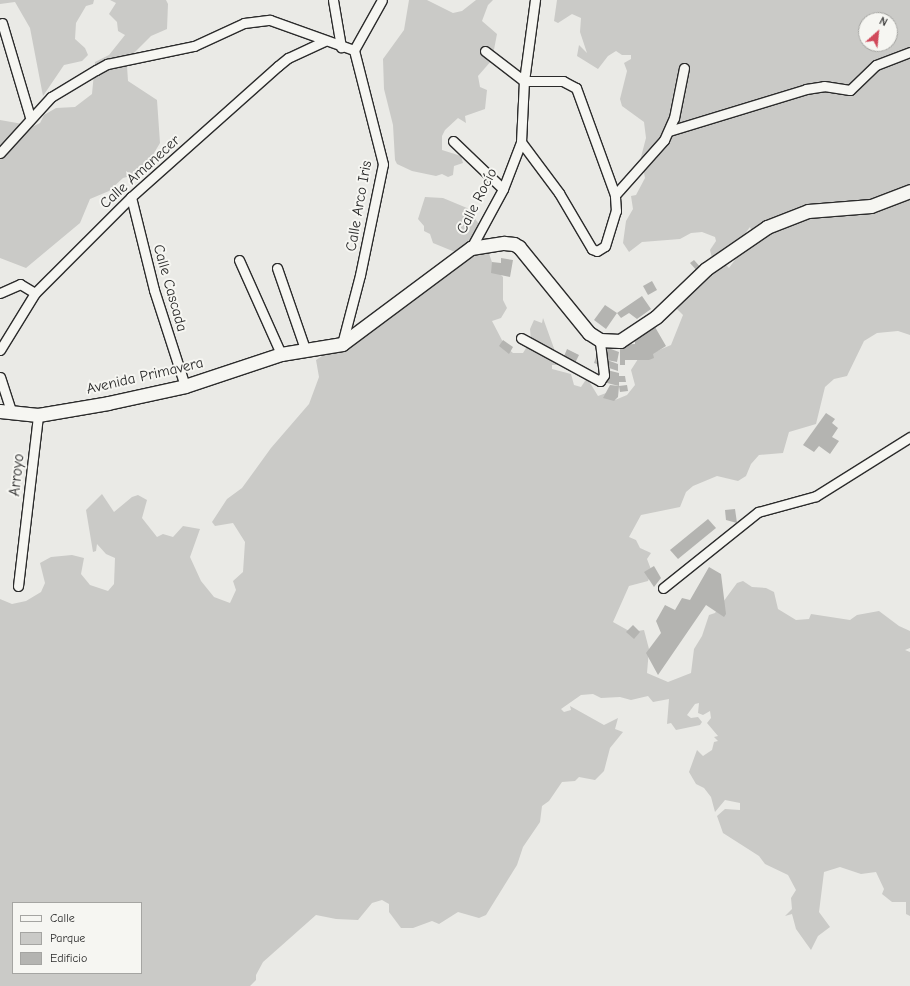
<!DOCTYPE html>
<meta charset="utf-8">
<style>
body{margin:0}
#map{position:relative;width:910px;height:986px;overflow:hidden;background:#eaeae6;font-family:"Comic Neue",sans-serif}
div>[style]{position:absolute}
.green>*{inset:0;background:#cacac7}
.building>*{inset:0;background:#b4b4b1}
.roads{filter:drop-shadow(1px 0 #2b2b2b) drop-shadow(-1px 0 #2b2b2b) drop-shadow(0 1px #2b2b2b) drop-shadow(0 -1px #2b2b2b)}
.street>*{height:9px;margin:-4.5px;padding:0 4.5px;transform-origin:4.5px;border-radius:4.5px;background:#f6f6f2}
.secondary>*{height:13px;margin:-6.5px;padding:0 6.5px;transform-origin:6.5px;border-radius:6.5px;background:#f6f6f2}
span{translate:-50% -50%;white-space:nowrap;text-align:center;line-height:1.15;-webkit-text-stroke:4px #f6f6f2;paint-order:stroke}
.street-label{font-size:15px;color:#2b2b2b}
.legend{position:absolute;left:12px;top:902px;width:130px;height:72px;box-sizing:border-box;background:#f6f6f2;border:1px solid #a5a5a2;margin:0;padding:5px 7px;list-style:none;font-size:12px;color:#2b2b2b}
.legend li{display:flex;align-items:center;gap:8px;height:20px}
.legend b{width:20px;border:1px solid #a5a5a2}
.north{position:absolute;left:858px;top:12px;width:40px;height:40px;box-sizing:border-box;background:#f6f6f2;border:1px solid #a5a5a2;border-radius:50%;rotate:27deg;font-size:11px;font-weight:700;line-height:16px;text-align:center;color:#2b2b2b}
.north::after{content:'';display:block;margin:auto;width:14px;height:18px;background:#d1495b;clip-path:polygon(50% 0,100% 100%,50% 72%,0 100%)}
</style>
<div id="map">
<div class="green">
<div style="clip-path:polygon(0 0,94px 0,93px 4px,86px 6px,76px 23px,75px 39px,85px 48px,88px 55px,82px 61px,64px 65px,43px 96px,30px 28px,15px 2px,0 4px)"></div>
<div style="clip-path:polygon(110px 0,166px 0,168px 4px,167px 29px,151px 36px,133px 54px,133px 60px,127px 66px,128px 81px,157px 100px,160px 143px,142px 173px,123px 178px,109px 191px,90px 199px,80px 223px,26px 268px,0 258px,0 120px,34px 126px,40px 123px,44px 115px,56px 108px,75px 107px,92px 94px,95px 62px,109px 55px,125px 35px,118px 31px,117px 22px,109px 14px,116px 3px)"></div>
<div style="clip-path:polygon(409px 0,427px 0,453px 13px,462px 11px,476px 0,493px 0,488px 5px,482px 21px,497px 34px,492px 60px,478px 76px,480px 87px,487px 90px,485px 109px,465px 116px,466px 123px,458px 118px,445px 130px,442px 136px,442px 150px,461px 156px,463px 163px,454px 166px,453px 175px,448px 177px,442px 174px,436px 176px,412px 171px,397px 164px,395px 160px,393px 125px,384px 89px,383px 59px,404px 30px)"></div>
<div style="clip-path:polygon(evenodd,557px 0,910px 0,910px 335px,898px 331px,877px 333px,864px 341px,847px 376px,834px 379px,825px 387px,816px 424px,789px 432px,783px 453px,759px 455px,751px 464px,746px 476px,738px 481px,717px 476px,693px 486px,686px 492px,680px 507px,641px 515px,629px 537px,636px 540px,640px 548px,651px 553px,647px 559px,652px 572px,648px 581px,629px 586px,613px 622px,631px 632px,644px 630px,649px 649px,647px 673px,668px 682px,691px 673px,694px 649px,702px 636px,709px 615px,715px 613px,737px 583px,743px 581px,752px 587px,766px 588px,774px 592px,778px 609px,796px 620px,809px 619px,811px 614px,850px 620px,857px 615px,879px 611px,899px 626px,910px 631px,910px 648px,905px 650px,910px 652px,910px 916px,906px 914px,906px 902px,892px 902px,882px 894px,884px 889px,876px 872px,861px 874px,840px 867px,824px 872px,819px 912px,830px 927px,818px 936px,811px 950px,796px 929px,792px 914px,785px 916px,792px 909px,791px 898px,796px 890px,788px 875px,765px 864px,759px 856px,723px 833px,717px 816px,725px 809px,740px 810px,740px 803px,725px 800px,715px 812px,711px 797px,704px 788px,696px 784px,689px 772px,697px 750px,703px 756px,712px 750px,714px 742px,718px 741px,714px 737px,718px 736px,707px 723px,711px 718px,710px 711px,703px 715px,698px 713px,699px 703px,695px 704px,687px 715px,691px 718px,698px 717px,702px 722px,700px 725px,676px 730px,671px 723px,667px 724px,669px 699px,653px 702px,648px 696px,631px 700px,620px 697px,601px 698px,593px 694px,581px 695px,561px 709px,564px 712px,571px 710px,570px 706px,604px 725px,618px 718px,615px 729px,623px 732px,610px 748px,604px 771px,595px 780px,579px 777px,575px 781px,562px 782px,549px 801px,542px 806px,540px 822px,523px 847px,517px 865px,486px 915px,479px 918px,458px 912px,439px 924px,432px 921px,413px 928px,401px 928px,389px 912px,389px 904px,382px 900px,372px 903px,358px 920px,336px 919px,316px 915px,263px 962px,256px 975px,256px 980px,250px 986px,0 986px,0 599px,12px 604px,26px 601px,41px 592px,45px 583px,40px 563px,51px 557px,72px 555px,84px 558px,81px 574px,90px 585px,108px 591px,114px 584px,115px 558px,106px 554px,97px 544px,96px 551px,93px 552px,86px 510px,102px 494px,114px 512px,132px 497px,138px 495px,147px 500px,142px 518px,157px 537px,163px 534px,173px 537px,183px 526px,200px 529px,190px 557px,201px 581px,214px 597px,230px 603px,236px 590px,233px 581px,243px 572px,245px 542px,233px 523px,215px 526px,212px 522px,227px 499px,242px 488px,271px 448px,309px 404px,319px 377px,316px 360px,427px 286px,431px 288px,439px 280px,455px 252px,433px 243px,430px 234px,424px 231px,424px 226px,418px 219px,425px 197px,443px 198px,467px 208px,485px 232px,485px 242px,494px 268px,503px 277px,503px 300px,507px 308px,501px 318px,492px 321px,505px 346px,513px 353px,523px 353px,531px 340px,530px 329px,534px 320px,542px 323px,543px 318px,560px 365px,552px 365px,552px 369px,571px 374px,574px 385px,581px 387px,587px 378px,598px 396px,609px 392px,615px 400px,627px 395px,635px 385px,631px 370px,638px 359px,671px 345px,683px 315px,675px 307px,674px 298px,725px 264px,729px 268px,753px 235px,750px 227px,734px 248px,712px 258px,710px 250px,716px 241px,715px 237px,702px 232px,691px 233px,680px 239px,642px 242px,629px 252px,623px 243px,626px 221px,633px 209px,631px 196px,636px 195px,645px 178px,641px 157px,646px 138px,644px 122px,622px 106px,620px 99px,627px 71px,624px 63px,631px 59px,631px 55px,622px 55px,616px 51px,608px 56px,598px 69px,577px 56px,579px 45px,587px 53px,580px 32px,581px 18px,572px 14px,558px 23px,554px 21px,557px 0,866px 20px,890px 20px,890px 44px,866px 44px,866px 20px,557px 0,13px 903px,141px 903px,141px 973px,13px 973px,13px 903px)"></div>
</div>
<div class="building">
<div style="clip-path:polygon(501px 258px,513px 260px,510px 277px,491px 273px,492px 262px,501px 263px)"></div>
<div style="clip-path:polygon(694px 260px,702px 269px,698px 272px,690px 263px)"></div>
<div style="clip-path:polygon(652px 281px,657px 290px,648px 295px,643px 286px)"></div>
<div style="clip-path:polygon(642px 296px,651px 309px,637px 319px,629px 313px,621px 318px,617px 313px)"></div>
<div style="clip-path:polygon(605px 305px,617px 313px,606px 329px,594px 320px)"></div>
<div style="clip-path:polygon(655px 327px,666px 346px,653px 354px,654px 358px,649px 360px,625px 360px,625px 365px,620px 365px,620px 345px,635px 344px,635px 339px)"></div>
<div style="clip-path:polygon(503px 340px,513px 347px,509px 354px,499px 346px)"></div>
<div style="clip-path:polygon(600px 345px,619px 352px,617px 362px,607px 360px,618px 364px,618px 371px,594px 363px)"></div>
<div style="clip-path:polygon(567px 349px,579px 355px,574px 365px,563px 359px)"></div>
<div style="clip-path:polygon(607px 370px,619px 373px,619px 376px,625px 376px,626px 382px,619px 382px,619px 386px,603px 382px)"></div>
<div style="clip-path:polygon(610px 385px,619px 386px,618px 397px,614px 401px,603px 398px)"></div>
<div style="clip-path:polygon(627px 385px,628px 391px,620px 392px,619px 386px)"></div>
<div style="clip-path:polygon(826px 413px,835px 419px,832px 423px,838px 428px,832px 437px,839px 441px,830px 454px,819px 446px,814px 452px,803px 445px)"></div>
<div style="clip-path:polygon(735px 509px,737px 523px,726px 520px,725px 510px)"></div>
<div style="clip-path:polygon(708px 519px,716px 528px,678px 559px,670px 550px)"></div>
<div style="clip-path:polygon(654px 566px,661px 578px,654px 587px,644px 572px)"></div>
<div style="clip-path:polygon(709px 567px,721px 574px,726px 614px,724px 617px,706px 605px,658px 675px,646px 653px,661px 633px,656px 621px,665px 605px,675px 610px,682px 598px,690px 600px)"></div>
<div style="clip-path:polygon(633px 625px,640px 632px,634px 639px,626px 632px)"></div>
</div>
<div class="roads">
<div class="street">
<div style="left:333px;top:0;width:48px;rotate:80.3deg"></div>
<div style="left:2px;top:23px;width:98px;rotate:73.4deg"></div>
<div style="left:354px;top:50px;width:57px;rotate:-60.8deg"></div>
<div style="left:485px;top:51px;width:49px;rotate:37.6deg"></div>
<div style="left:669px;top:131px;width:143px;rotate:-17deg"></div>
<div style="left:806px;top:89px;width:18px;rotate:-9deg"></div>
<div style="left:824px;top:86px;width:26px;rotate:9deg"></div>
<div style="left:850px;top:90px;width:36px;rotate:-44deg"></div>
<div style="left:876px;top:65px;width:36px;rotate:-21deg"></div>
<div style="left:453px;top:141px;width:69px;rotate:43.8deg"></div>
<div style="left:521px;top:142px;width:64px;rotate:53.3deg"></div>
<div style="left:559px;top:193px;width:65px;rotate:59.5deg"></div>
<div style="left:592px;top:249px;width:5px;rotate:22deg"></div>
<div style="left:597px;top:251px;width:9px;rotate:-32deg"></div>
<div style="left:605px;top:246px;width:37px;rotate:-73deg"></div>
<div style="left:616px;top:211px;width:16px;rotate:-94deg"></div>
<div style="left:615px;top:195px;width:114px;rotate:-110deg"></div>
<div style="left:576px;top:88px;width:15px;rotate:-152deg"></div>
<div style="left:563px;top:81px;width:39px;rotate:180deg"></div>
<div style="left:0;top:153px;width:76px;rotate:-47.7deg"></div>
<div style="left:51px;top:97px;width:52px;rotate:-31deg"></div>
<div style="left:96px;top:70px;width:13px;rotate:-29deg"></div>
<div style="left:107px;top:64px;width:89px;rotate:-11.7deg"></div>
<div style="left:194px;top:46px;width:55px;rotate:-24.7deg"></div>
<div style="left:244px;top:23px;width:26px;rotate:-7deg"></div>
<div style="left:270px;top:20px;width:89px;rotate:19.7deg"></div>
<div style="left:615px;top:195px;width:74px;rotate:-48.3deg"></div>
<div style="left:664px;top:140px;width:24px;rotate:-66deg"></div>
<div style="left:674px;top:118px;width:51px;rotate:-78.7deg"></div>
<div style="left:131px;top:197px;width:96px;rotate:76.1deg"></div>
<div style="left:154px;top:290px;width:101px;rotate:72.1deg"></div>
<div style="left:471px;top:248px;width:67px;rotate:-61.5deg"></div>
<div style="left:503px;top:189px;width:50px;rotate:-69deg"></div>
<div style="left:521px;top:142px;width:61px;rotate:-87.2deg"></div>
<div style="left:524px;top:81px;width:82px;rotate:-82.3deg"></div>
<div style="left:239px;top:260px;width:103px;rotate:65.9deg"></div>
<div style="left:277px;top:268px;width:86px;rotate:70.9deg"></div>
<div style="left:0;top:293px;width:22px;rotate:-24deg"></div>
<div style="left:20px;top:284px;width:17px;rotate:31deg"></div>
<div style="left:521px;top:338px;width:90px;rotate:28.6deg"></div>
<div style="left:600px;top:381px;width:7px;rotate:-56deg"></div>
<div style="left:604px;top:375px;width:35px;rotate:-97deg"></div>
<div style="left:342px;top:344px;width:71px;rotate:-75.4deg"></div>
<div style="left:360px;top:275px;width:113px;rotate:-78.3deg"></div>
<div style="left:383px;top:164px;width:118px;rotate:-104.3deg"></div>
<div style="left:0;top:350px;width:67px;rotate:-58.4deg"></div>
<div style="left:35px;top:293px;width:136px;rotate:-45deg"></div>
<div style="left:131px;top:197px;width:197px;rotate:-41.7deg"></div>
<div style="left:278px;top:66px;width:13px;rotate:-39deg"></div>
<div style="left:288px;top:58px;width:40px;rotate:-25deg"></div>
<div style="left:0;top:377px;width:36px;rotate:72deg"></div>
<div style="left:18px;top:586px;width:172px;rotate:-83.3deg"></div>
<div style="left:663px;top:588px;width:122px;rotate:-38.7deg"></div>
<div style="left:758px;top:512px;width:60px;rotate:-15.4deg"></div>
<div style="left:816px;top:496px;width:111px;rotate:-32.1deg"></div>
</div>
<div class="secondary">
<div style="left:0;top:411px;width:38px;rotate:6deg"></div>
<div style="left:38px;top:415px;width:71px;rotate:-9.7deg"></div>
<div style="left:108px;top:403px;width:79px;rotate:-12.4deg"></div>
<div style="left:185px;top:386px;width:101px;rotate:-18.4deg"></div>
<div style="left:281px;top:354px;width:62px;rotate:-9.3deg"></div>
<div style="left:342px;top:344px;width:161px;rotate:-36.7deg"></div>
<div style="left:471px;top:248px;width:33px;rotate:-9deg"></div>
<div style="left:504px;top:243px;width:10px;rotate:6deg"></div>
<div style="left:514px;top:244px;width:6px;rotate:31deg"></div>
<div style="left:519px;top:247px;width:111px;rotate:50.9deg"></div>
<div style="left:589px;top:333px;width:13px;rotate:32deg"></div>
<div style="left:600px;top:340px;width:20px;rotate:3deg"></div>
<div style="left:620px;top:341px;width:43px;rotate:-33.7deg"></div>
<div style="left:656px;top:317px;width:69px;rotate:-43.8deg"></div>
<div style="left:706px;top:269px;width:74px;rotate:-34.5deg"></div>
<div style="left:767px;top:227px;width:44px;rotate:-21.3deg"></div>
<div style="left:808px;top:211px;width:63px;rotate:-4.5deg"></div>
<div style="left:871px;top:206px;width:42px;rotate:-21deg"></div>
</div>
</div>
<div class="street-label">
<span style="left:140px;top:172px;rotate:-42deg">Calle Amanecer</span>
<span style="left:477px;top:201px;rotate:-63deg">Calle Rocío</span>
<span style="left:359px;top:206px;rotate:-80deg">Calle Arco Iris</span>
<span style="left:170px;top:288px;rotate:74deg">Calle Cascada</span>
<span style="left:145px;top:376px;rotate:-13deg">Avenida Primavera</span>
<span style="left:17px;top:475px;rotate:-84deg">Arroyo</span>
</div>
<ul class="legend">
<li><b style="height:5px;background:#f6f6f2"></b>Calle</li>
<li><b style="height:11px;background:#cacac7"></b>Parque</li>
<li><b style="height:11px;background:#b4b4b1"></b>Edificio</li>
</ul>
<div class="north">N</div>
</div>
